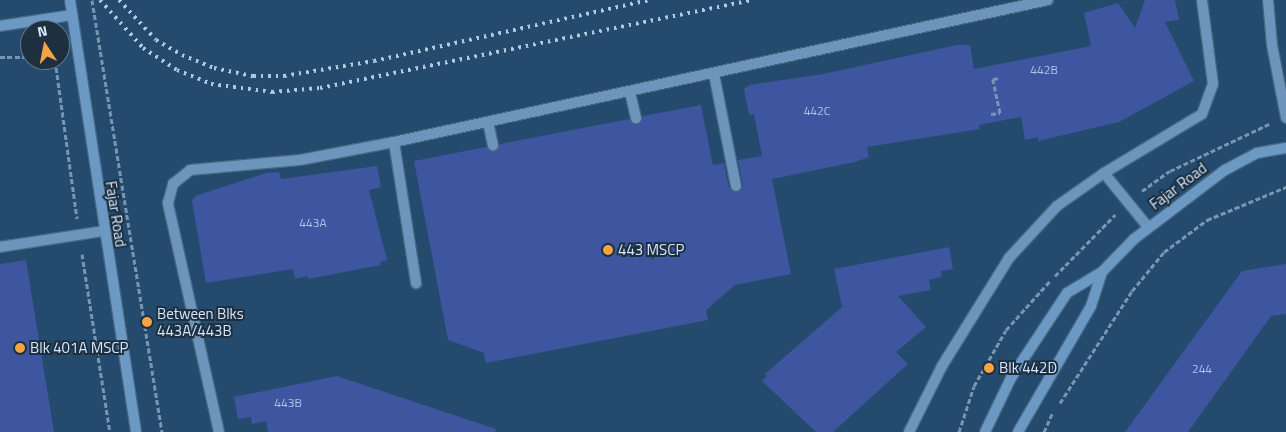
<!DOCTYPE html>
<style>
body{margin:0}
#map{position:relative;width:1286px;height:432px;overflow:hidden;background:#244a6d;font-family:"Titillium Web",sans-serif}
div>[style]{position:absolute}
.building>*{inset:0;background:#3d569f}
.path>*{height:3px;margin-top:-1.5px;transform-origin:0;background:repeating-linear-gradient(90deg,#7895b2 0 5px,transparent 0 7.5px)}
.roads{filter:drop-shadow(1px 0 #446684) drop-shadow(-1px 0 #446684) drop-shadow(0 1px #446684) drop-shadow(0 -1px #446684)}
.lane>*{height:10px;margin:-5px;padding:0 5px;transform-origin:5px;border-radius:5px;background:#6d95bc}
.secondary>*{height:10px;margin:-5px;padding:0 5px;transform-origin:5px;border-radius:5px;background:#6c99c3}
.rail>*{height:4px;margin-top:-2px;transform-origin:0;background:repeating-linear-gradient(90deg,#b0c9e1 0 2.5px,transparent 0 7.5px)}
.dots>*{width:14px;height:14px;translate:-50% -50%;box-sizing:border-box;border:2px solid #1e2f3f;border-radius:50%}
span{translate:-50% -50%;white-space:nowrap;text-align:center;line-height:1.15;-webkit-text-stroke:4px #1e2f3f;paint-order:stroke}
.number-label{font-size:12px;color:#aec4e6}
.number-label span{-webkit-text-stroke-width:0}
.street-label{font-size:15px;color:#d3e8fe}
.poi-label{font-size:15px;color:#d3e8fe}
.left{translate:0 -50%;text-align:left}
.north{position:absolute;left:20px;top:20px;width:50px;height:50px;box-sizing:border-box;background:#1e2f3f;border:1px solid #66798b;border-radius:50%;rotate:349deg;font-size:14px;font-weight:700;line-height:20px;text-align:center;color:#d3e8fe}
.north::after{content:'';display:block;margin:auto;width:18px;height:22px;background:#f3a443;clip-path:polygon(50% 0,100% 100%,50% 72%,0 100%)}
</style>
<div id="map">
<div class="building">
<div style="clip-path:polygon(1145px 0,1175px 0,1179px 20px,1165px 22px,1194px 81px,1119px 122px,1038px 141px,1038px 137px,1025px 140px,1021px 117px,979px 125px,980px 129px,867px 147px,869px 157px,855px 162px,772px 179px,791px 274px,735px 285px,706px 310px,708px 320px,486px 363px,484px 353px,448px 340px,414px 161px,486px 147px,494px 152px,500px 144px,629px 119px,637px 125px,643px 116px,701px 105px,713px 165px,724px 163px,729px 188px,738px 193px,743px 185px,738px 160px,762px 156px,754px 114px,749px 115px,744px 89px,749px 85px,823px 74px,957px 45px,970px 45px,974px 69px,1091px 46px,1084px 13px,1118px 3px,1135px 28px)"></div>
<div style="clip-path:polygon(377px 166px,381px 187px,369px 190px,387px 260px,380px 262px,381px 265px,308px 279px,307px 276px,295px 279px,293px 269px,206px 283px,192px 201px,195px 196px,266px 173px,279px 172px,281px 179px)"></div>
<div style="clip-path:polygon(949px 247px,953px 269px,941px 271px,942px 277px,929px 280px,931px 290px,898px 296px,926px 327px,896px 352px,908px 364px,833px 432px,816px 432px,762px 381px,767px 376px,765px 374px,842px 307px,834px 269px)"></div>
<div style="clip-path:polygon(26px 260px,54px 432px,0 432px,0 264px)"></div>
<div style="clip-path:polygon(1286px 264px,1286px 314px,1271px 316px,1188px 432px,1125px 432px,1242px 271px)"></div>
<div style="clip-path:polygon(337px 376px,496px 429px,495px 432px,268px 432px,266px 421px,252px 424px,251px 417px,238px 419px,234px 397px)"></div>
</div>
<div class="path">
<div style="left:92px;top:0;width:438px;rotate:80.8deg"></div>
<div style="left:0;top:57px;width:30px"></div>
<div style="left:55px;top:60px;width:160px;rotate:82.1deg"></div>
<div style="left:991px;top:114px;width:9px;rotate:-6deg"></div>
<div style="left:1000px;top:113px;width:35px;rotate:-102deg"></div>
<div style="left:993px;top:79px;width:7px;rotate:-8deg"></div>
<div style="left:1142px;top:191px;width:34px;rotate:-36deg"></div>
<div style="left:1170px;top:171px;width:110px;rotate:-25.4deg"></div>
<div style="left:82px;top:254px;width:180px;rotate:81.1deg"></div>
<div style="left:1055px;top:276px;width:86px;rotate:-45.5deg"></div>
<div style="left:1060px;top:403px;width:133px;rotate:-57.3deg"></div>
<div style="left:1132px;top:291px;width:50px;rotate:-50.6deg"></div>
<div style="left:1164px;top:252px;width:54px;rotate:-36.7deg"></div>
<div style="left:1207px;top:220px;width:86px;rotate:-22.7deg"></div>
<div style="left:959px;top:432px;width:48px;rotate:-71.9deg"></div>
<div style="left:974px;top:386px;width:64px;rotate:-60.3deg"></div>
<div style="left:1006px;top:330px;width:66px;rotate:-48.1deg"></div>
<div style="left:1044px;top:432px;width:20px;rotate:-66deg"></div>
</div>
<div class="roads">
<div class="lane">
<div style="left:1268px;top:0;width:45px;rotate:84.9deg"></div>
<div style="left:1272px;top:45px;width:74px;rotate:79.1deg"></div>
<div style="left:714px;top:74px;width:114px;rotate:78.9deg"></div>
<div style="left:630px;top:92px;width:27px;rotate:77deg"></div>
<div style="left:488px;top:122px;width:24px;rotate:78deg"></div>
<div style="left:394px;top:142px;width:143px;rotate:81.1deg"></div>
<div style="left:1104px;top:173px;width:70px;rotate:50.8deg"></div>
<div style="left:0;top:247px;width:104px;rotate:-8.8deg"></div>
<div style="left:219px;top:432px;width:235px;rotate:-102.6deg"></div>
<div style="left:168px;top:203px;width:20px;rotate:-75deg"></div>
<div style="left:173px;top:184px;width:22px;rotate:-39deg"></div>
<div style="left:190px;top:170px;width:110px;rotate:-5.2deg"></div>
<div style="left:300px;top:160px;width:96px;rotate:-10.8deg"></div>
<div style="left:394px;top:142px;width:669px;rotate:-12.25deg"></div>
<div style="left:909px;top:432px;width:74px;rotate:-63.4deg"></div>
<div style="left:942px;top:366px;width:127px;rotate:-58.2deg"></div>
<div style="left:1009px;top:258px;width:71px;rotate:-47.3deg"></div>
<div style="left:1057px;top:206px;width:57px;rotate:-35.1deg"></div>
<div style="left:1104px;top:173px;width:114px;rotate:-31deg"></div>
<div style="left:1202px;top:114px;width:32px;rotate:-70deg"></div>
<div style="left:1213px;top:84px;width:85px;rotate:-97.5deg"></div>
</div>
<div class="secondary">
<div style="left:70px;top:0;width:437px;rotate:81.3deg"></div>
<div style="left:0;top:26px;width:73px;rotate:-8.7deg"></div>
<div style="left:985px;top:432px;width:60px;rotate:-64.3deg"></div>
<div style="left:1011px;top:378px;width:102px;rotate:-56.6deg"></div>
<div style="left:1067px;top:293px;width:41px;rotate:-31deg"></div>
<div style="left:1102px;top:272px;width:46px;rotate:-45.9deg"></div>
<div style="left:1134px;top:239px;width:114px;rotate:-37.2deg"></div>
<div style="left:1225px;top:170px;width:36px;rotate:-28deg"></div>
<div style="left:1257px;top:153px;width:29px;rotate:-10deg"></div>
<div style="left:1018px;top:432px;width:146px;rotate:-59.9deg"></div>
<div style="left:1091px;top:306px;width:36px;rotate:-72deg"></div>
</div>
</div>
<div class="rail">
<div style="left:100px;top:0;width:64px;rotate:48.1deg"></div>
<div style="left:143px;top:48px;width:40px;rotate:32.9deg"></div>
<div style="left:177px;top:70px;width:37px;rotate:22deg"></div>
<div style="left:211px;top:84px;width:62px;rotate:7.5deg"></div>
<div style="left:272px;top:92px;width:48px;rotate:-4.8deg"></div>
<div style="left:320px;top:88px;width:441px;rotate:-11.5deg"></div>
<div style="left:119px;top:0;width:54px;rotate:47.2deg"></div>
<div style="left:156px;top:40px;width:30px;rotate:30deg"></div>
<div style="left:182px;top:55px;width:35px;rotate:22deg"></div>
<div style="left:214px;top:68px;width:40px;rotate:12deg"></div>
<div style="left:253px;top:76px;width:31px"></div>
<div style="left:284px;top:76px;width:91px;rotate:-9.5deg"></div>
<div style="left:374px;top:61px;width:282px;rotate:-12.5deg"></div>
</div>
<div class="dots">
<div style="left:608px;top:250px;background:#f3a443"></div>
<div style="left:147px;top:322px;background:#f3a443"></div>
<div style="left:20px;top:348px;background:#f3a443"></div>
<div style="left:989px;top:368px;background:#f3a443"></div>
</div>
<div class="number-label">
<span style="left:1044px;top:70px">442B</span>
<span style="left:817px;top:111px">442C</span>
<span style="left:313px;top:223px">443A</span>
<span style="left:1202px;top:369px">244</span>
<span style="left:288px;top:403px">443B</span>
</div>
<div class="street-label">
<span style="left:1178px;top:186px;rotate:-37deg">Fajar Road</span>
<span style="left:116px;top:214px;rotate:81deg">Fajar Road</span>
</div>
<div class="poi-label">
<span class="left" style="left:618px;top:250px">443 MSCP</span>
<span class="left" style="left:157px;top:322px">Between Blks<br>443A/443B</span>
<span class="left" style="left:30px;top:348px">Blk 401A MSCP</span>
<span class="left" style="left:999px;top:368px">Blk 442D</span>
</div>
<div class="north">N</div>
</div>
